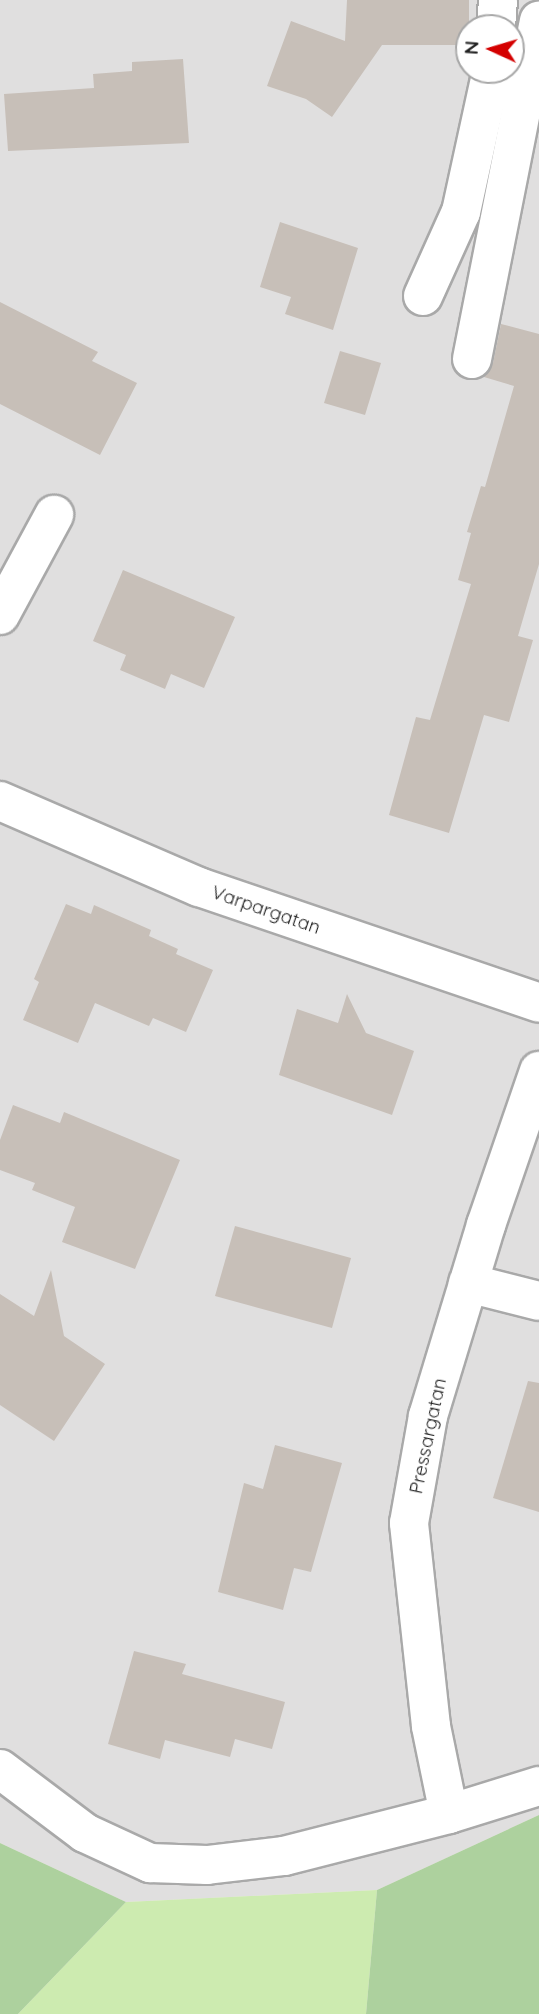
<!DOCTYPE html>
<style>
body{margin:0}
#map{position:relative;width:539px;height:2014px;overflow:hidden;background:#f2efe9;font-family:Quicksand,sans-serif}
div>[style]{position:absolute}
.residential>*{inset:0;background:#e0dfdf}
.grass>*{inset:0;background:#cdebb0}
.forest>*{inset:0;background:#add19e}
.building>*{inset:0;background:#c7bfb8}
.roads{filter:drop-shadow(2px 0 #a9a9a9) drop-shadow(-2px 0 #a9a9a9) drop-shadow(0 2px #a9a9a9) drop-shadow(0 -2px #a9a9a9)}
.minor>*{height:38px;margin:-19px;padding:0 19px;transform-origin:19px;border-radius:19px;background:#fff}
span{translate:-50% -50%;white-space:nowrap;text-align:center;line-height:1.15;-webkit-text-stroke:6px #fff;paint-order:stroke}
.street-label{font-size:19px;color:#222}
.north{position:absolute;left:455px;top:14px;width:70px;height:70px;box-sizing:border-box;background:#fff;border:2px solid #a7a7a7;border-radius:50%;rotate:274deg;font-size:19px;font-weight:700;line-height:28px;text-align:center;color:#222}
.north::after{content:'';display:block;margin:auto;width:24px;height:32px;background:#d40000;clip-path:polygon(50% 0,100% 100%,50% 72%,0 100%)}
</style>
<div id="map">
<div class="residential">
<div style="clip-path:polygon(evenodd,0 0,539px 0,539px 1815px,377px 1890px,126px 1902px,0 1843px,0 0,469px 28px,511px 28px,511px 70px,469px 70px,469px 28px)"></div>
</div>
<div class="grass">
<div style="clip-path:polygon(377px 1890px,366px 2014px,18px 2014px,126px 1902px)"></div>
</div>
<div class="forest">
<div style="clip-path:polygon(539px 1815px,539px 2014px,366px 2014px,377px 1890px)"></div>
<div style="clip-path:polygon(0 1843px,126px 1902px,18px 2014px,0 2014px)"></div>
</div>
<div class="building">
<div style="clip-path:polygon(347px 0,469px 0,469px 45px,382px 45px,332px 117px,306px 99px,267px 86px,291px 21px,345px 41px)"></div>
<div style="clip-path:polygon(183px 59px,189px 143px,8px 151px,4px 94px,94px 88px,93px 74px,132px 71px,132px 62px)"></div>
<div style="clip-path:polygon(280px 222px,358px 248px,333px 330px,285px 314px,291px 297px,260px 287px)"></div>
<div style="clip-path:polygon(0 302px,98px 352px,92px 361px,137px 383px,100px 455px,0 404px)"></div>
<div style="clip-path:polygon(501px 324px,539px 334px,539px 564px,518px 636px,533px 640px,509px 722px,484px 715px,449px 833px,389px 815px,416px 717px,430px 720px,471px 584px,458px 580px,471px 533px,467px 532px,481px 486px,485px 487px,514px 386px,484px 377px,493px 363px)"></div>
<div style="clip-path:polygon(340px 351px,381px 363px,365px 415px,324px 403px)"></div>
<div style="clip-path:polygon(123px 570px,235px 617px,204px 688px,171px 674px,165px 689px,120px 670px,126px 655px,93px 641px)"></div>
<div style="clip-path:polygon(66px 904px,91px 914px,94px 905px,151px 930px,149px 936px,178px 949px,176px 954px,213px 970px,186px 1032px,153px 1018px,149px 1026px,95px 1003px,78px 1043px,23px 1020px,39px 982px,34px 979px)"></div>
<div style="clip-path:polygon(347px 994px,366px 1033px,414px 1051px,392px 1115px,279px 1075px,297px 1009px,338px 1023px)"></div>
<div style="clip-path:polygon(13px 1105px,60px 1123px,64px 1112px,180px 1160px,135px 1269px,62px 1242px,75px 1207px,32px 1190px,35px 1183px,0 1170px,0 1140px)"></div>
<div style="clip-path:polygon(235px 1226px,351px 1258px,332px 1328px,215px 1296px)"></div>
<div style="clip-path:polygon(51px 1270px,64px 1336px,105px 1364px,54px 1441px,0 1405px,0 1294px,34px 1316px)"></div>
<div style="clip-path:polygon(528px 1381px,539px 1383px,539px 1512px,493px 1498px)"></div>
<div style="clip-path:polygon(275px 1445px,342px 1463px,311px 1572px,294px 1568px,283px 1610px,218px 1592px,244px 1483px,263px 1489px)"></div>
<div style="clip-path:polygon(134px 1651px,186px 1664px,182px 1674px,285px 1702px,272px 1749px,235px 1739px,230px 1757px,165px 1740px,160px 1759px,108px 1744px)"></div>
</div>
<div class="roads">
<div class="minor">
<div style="left:496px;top:28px;width:28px;rotate:-86deg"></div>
<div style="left:423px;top:296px;width:92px;rotate:-65.7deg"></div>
<div style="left:461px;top:212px;width:145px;rotate:-77.7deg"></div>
<div style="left:472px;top:359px;width:345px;rotate:-78.8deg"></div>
<div style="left:0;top:615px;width:114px;rotate:-61.6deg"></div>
<div style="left:0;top:801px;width:217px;rotate:23.4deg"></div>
<div style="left:199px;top:887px;width:359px;rotate:18.8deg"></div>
<div style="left:468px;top:1283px;width:73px;rotate:14.2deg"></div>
<div style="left:0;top:1769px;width:106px;rotate:37deg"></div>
<div style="left:85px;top:1833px;width:72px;rotate:24.8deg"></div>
<div style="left:150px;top:1863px;width:57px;rotate:2deg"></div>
<div style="left:207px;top:1865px;width:78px;rotate:-6.7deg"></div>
<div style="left:284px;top:1856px;width:170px;rotate:-14.3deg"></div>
<div style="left:449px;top:1814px;width:90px;rotate:-101.6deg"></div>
<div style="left:431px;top:1726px;width:204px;rotate:-96.2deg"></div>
<div style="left:409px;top:1523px;width:109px;rotate:-79.9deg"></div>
<div style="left:428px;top:1416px;width:200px;rotate:-73.1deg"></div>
<div style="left:486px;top:1225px;width:163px;rotate:-71deg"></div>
<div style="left:449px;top:1814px;width:94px;rotate:-17.3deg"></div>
</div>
</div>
<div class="street-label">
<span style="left:266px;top:910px;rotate:19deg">Varpargatan</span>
<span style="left:428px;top:1436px;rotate:-78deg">Pressargatan</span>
</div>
<div class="north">N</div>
</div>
